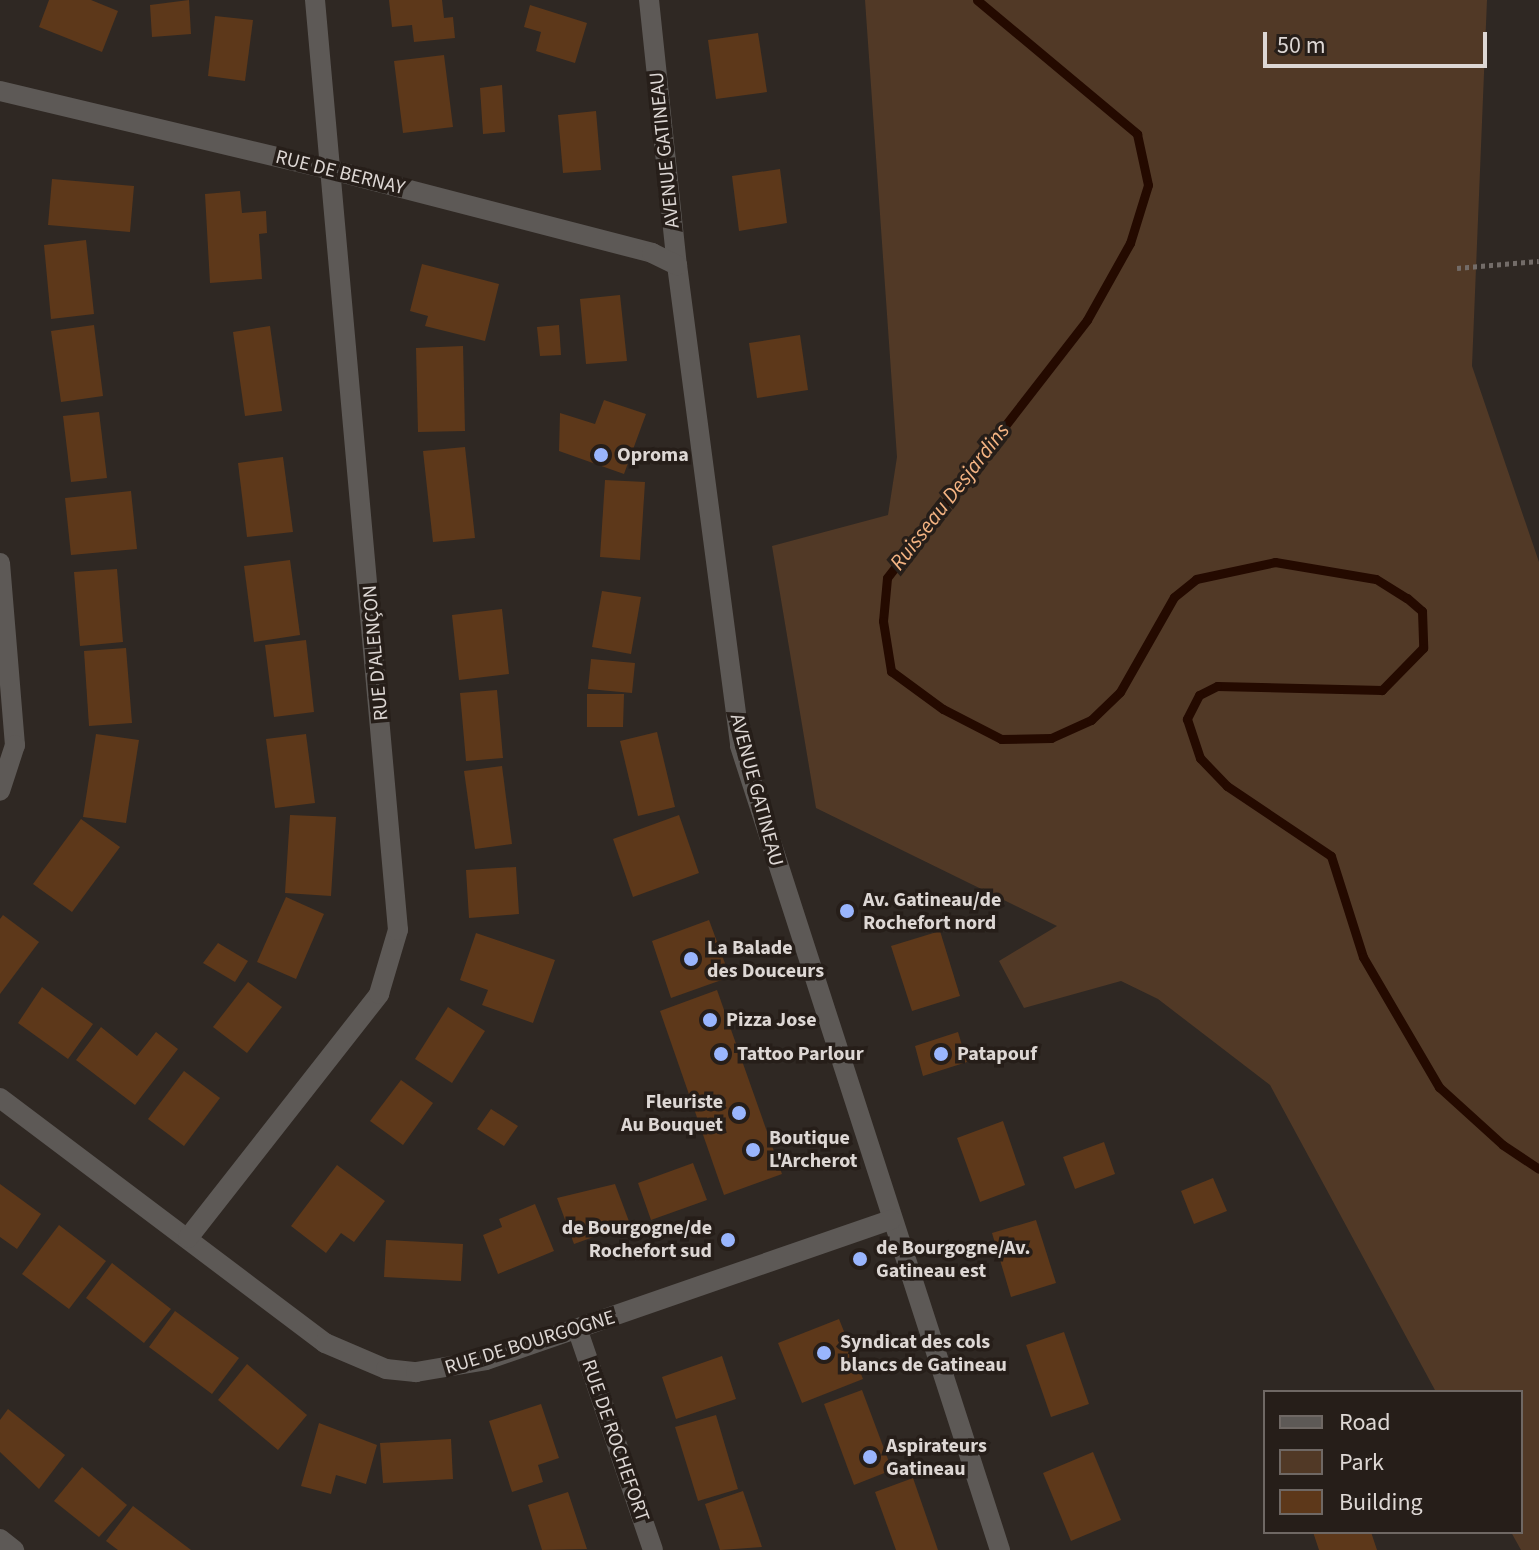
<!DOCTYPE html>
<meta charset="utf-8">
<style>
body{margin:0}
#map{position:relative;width:1539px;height:1550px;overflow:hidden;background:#2f2823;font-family:"Source Sans 3",sans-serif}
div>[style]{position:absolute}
.green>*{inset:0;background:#513926}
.stream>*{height:9px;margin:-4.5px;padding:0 4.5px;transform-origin:4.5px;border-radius:4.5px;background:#240a00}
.building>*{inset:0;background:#5d381a}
.path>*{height:5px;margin-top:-2.5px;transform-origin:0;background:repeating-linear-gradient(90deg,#736c68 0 4px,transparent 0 8px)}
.minor>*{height:20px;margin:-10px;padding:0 10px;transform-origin:10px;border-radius:10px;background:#5d5956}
.dots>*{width:22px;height:22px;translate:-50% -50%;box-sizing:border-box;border:4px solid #261e19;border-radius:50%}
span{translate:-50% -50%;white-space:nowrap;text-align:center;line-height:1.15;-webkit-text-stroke:7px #261e19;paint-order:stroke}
.street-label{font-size:20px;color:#ddd7d4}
.poi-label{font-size:20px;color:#ddd7d4;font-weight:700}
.left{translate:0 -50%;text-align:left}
.right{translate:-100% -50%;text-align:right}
.water-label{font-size:22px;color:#f5b483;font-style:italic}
.legend{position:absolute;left:1263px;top:1390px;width:260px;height:144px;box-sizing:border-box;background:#261e19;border:2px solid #6f6864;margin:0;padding:10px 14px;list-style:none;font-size:24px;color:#ddd7d4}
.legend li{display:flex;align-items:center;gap:16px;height:40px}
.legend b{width:40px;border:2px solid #6f6864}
.scale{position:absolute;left:1263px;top:32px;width:224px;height:36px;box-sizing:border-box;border:4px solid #ddd7d4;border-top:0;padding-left:10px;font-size:24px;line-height:28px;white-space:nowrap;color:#ddd7d4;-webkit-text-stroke:6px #261e19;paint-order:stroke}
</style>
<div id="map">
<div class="green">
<div style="clip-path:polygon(865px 0,1487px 0,1472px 366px,1539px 562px,1539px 1550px,1521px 1550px,1511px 1532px,1521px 1532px,1521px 1392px,1436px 1392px,1270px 1085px,1158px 999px,1121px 981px,1024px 1008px,999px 961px,1057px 926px,816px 808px,772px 546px,888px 515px,897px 457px)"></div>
</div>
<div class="stream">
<div style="left:977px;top:0;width:209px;rotate:39.9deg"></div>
<div style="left:1137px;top:134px;width:52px;rotate:77.8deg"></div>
<div style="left:1148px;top:185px;width:61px;rotate:107.2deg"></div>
<div style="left:1130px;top:243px;width:88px;rotate:119.2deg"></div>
<div style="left:1087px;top:320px;width:326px;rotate:127.8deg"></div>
<div style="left:887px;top:578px;width:43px;rotate:95.3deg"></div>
<div style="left:883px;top:621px;width:51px;rotate:80.9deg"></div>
<div style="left:891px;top:671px;width:64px;rotate:36.2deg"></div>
<div style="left:943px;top:709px;width:65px;rotate:27.3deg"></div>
<div style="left:1001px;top:739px;width:50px;rotate:-1.1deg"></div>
<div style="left:1051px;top:738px;width:44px;rotate:-24.2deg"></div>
<div style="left:1091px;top:720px;width:40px;rotate:-44deg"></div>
<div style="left:1120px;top:692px;width:109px;rotate:-60.4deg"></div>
<div style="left:1174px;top:597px;width:28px;rotate:-39deg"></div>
<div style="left:1196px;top:579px;width:81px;rotate:-12.1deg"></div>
<div style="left:1275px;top:562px;width:102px;rotate:9.6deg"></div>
<div style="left:1376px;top:579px;width:36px;rotate:32deg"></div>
<div style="left:1407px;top:598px;width:20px;rotate:41deg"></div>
<div style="left:1422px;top:611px;width:37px;rotate:88deg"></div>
<div style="left:1423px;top:648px;width:59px;rotate:134.3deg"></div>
<div style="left:1382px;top:690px;width:165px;rotate:-178.6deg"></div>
<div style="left:1217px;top:686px;width:20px;rotate:153deg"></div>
<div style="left:1199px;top:695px;width:27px;rotate:117deg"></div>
<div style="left:1187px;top:719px;width:41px;rotate:71.6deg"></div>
<div style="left:1200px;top:758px;width:39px;rotate:46deg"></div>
<div style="left:1227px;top:786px;width:125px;rotate:33.9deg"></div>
<div style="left:1331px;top:856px;width:106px;rotate:72.4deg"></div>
<div style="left:1363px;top:957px;width:151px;rotate:59.7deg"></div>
<div style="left:1439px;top:1087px;width:86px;rotate:42.2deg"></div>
<div style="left:1503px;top:1145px;width:43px;rotate:33.7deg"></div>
</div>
<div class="building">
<div style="clip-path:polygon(49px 0,91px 0,118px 11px,102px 52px,39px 27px)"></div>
<div style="clip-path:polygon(189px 0,191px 34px,152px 37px,150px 5px)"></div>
<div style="clip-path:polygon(389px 0,442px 0,444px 18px,453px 17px,455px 38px,414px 42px,412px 25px,392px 27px)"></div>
<div style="clip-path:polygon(530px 5px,587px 23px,575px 63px,536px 51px,541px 32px,524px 27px)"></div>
<div style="clip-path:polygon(215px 16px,253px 20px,245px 81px,208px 76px)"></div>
<div style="clip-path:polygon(758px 33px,767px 92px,716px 99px,708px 40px)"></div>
<div style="clip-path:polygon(444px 55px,453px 127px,403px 133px,394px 61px)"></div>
<div style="clip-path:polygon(502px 85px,505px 132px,483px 134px,480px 88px)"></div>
<div style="clip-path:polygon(596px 111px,601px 170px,563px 173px,558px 115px)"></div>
<div style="clip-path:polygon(780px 169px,787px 223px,739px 231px,732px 176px)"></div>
<div style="clip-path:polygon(52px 179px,134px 186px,130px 232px,48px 225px)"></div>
<div style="clip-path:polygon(240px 191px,242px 213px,266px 211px,267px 233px,259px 234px,262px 279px,210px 283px,205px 194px)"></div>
<div style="clip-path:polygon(86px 240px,94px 314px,51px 319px,44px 245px)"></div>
<div style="clip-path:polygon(422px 264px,499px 284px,485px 341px,425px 326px,428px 316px,410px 311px)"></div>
<div style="clip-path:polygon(620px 295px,627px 361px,586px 364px,580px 299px)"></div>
<div style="clip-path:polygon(94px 325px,103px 396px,61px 402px,51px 331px)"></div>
<div style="clip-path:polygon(559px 325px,561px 355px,540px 356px,537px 327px)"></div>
<div style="clip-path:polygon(270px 326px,282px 411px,245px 416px,233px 332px)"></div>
<div style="clip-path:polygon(800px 335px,808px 390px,757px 398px,749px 343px)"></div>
<div style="clip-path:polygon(463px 346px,465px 431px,418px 432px,416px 348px)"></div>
<div style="clip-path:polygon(604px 400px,646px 414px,624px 474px,559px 451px,560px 413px,595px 424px)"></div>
<div style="clip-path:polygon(99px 412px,107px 478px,71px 482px,63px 416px)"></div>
<div style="clip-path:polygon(465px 447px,475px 538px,433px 542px,423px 451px)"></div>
<div style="clip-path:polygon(283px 457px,293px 532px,247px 537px,238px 463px)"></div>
<div style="clip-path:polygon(605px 480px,645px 482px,640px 560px,600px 557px)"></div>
<div style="clip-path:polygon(131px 491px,137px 549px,71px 555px,65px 498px)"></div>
<div style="clip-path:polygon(290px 560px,300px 635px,254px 642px,244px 566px)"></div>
<div style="clip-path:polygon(117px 569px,123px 642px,80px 646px,74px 572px)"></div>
<div style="clip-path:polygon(602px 591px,641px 597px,631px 654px,592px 647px)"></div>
<div style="clip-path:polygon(502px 609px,509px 674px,459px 680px,452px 615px)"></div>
<div style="clip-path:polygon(306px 640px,314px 712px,274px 717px,265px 645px)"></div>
<div style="clip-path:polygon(126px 648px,132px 723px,89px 726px,84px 651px)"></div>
<div style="clip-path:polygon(591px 659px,635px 663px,632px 693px,588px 689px)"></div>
<div style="clip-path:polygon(497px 690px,503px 758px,466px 761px,460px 693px)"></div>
<div style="clip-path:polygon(587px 694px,624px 694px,623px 727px,587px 727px)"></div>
<div style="clip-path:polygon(657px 732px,675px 807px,638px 816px,620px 741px)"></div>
<div style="clip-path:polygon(96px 734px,139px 740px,126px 823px,83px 817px)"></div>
<div style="clip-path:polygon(306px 734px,315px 803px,275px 808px,266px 739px)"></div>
<div style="clip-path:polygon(502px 766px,512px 844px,475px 849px,464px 771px)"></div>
<div style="clip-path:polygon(290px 815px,336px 817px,331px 896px,285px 893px)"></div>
<div style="clip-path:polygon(679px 815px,699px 873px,633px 897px,613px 839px)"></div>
<div style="clip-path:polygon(81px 819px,120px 847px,72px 912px,33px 884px)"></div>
<div style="clip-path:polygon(516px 867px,519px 914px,469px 918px,466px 870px)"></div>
<div style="clip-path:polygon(286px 897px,324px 914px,296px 979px,257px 962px)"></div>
<div style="clip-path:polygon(3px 915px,39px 942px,0 994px,0 919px)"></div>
<div style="clip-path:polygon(709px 920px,730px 977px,671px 998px,652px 941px)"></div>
<div style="clip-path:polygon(940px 931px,960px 996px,912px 1011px,891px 946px)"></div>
<div style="clip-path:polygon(476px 933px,555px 960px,533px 1023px,482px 1005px,488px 990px,460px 980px)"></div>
<div style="clip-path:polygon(218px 943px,248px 961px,235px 982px,203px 963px)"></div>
<div style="clip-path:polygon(248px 982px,282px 1007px,247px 1053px,213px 1027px)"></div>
<div style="clip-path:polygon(42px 987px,93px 1024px,68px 1059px,18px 1023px)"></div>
<div style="clip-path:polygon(717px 990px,782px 1174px,724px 1195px,660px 1011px)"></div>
<div style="clip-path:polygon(448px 1007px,485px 1031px,452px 1083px,415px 1059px)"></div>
<div style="clip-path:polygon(101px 1027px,137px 1056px,156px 1032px,178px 1049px,135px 1105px,76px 1060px)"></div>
<div style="clip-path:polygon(958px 1032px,967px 1062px,923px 1076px,915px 1046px)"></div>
<div style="clip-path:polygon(184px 1071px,220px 1098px,184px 1146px,148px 1119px)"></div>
<div style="clip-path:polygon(401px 1080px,433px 1103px,403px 1145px,370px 1121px)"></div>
<div style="clip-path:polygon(491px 1109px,518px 1126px,504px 1146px,477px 1129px)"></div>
<div style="clip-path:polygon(1003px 1121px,1025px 1185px,980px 1202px,957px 1138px)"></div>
<div style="clip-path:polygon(1104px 1142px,1115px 1174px,1075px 1189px,1063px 1157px)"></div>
<div style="clip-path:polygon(693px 1163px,707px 1200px,651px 1220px,638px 1183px)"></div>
<div style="clip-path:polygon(337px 1165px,385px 1201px,354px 1242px,341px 1233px,326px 1253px,291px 1226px)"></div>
<div style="clip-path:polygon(1213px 1178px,1227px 1211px,1194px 1224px,1181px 1191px)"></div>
<div style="clip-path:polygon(0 1184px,41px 1214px,17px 1249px,0 1237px)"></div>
<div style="clip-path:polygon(615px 1184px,630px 1224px,574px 1244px,557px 1198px)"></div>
<div style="clip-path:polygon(535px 1204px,554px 1251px,498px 1274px,483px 1235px,502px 1227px,499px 1219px)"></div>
<div style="clip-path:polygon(1036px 1220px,1056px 1283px,1011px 1297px,992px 1233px)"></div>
<div style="clip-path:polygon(59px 1225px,106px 1261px,69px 1309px,22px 1274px)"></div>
<div style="clip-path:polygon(386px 1240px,463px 1244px,461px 1281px,384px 1277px)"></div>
<div style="clip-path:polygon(112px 1263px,171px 1309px,144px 1343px,86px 1298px)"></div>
<div style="clip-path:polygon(175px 1311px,239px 1358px,212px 1394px,149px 1347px)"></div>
<div style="clip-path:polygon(839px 1319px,863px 1379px,802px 1403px,778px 1343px)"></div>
<div style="clip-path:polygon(1064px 1332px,1089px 1404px,1051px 1417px,1026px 1345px)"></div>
<div style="clip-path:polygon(722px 1356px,736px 1399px,676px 1419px,662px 1377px)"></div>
<div style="clip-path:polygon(247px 1364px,307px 1415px,278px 1450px,218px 1400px)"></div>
<div style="clip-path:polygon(862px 1390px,892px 1470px,854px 1485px,824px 1404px)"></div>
<div style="clip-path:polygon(541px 1404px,559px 1458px,538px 1465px,543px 1482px,512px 1492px,489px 1421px)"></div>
<div style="clip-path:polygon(8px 1409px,65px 1455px,39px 1489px,0 1452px,0 1420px)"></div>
<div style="clip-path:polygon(716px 1415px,738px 1489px,698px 1501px,675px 1427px)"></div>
<div style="clip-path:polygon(319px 1423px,377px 1445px,366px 1484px,336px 1475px,331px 1494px,301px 1486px)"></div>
<div style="clip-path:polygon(451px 1439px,453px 1479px,383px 1483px,380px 1443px)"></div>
<div style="clip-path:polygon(1093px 1452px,1121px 1520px,1071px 1541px,1043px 1473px)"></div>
<div style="clip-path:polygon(82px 1467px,127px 1505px,99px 1537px,54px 1501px)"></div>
<div style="clip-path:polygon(913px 1478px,938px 1550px,896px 1550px,875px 1492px)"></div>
<div style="clip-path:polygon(743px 1491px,762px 1547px,720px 1550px,705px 1504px)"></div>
<div style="clip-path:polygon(568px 1492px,587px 1549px,542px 1550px,528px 1505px)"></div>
<div style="clip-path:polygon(133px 1506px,191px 1550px,118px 1550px,106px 1541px)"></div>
<div style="clip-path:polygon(1313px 1532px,1371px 1532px,1377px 1550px,1319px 1550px)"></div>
</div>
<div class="path">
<div style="left:1457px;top:268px;width:82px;rotate:-4.9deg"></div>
</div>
<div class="minor">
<div style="left:649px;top:0;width:266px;rotate:84deg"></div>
<div style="left:677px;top:265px;width:485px;rotate:82.5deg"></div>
<div style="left:740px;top:746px;width:845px;rotate:72.08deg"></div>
<div style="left:0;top:91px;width:341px;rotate:13.4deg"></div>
<div style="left:332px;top:170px;width:331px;rotate:14.5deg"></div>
<div style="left:652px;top:253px;width:28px;rotate:26deg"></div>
<div style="left:0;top:563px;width:183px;rotate:85.3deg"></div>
<div style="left:15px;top:745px;width:48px;rotate:108.1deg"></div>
<div style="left:0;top:1098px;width:407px;rotate:37deg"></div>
<div style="left:325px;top:1343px;width:66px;rotate:23.1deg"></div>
<div style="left:386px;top:1369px;width:30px;rotate:6deg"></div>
<div style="left:416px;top:1372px;width:71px;rotate:-9.7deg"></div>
<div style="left:486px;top:1360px;width:429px;rotate:-19.1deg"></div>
<div style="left:188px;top:1238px;width:310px;rotate:-51.9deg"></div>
<div style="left:379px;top:994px;width:67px;rotate:-73.5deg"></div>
<div style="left:398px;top:930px;width:934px;rotate:-95.1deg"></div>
<div style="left:578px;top:1331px;width:231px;rotate:71.1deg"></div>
<div style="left:0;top:1539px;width:18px;rotate:38deg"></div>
</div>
<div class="dots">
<div style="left:601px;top:455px;background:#99b5fd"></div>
<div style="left:847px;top:911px;background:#99b5fd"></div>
<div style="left:691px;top:959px;background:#99b5fd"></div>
<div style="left:710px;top:1020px;background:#99b5fd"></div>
<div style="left:721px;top:1054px;background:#99b5fd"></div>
<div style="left:941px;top:1054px;background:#99b5fd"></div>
<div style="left:739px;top:1113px;background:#99b5fd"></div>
<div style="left:753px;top:1150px;background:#99b5fd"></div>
<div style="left:728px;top:1240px;background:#99b5fd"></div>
<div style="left:860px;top:1259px;background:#99b5fd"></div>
<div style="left:824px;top:1353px;background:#99b5fd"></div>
<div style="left:870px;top:1457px;background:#99b5fd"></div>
</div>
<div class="street-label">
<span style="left:665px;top:150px;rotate:-96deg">AVENUE GATINEAU</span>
<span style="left:340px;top:173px;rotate:14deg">RUE DE BERNAY</span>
<span style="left:376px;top:653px;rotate:-95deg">RUE D'ALENÇON</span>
<span style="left:756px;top:790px;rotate:75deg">AVENUE GATINEAU</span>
<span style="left:530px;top:1343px;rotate:-17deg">RUE DE BOURGOGNE</span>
<span style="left:615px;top:1441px;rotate:71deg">RUE DE ROCHEFORT</span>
</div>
<div class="poi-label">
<span class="left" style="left:617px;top:455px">Oproma</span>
<span class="left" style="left:863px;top:912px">Av. Gatineau/de<br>Rochefort nord</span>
<span class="left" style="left:707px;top:960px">La Balade<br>des Douceurs</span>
<span class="left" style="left:726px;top:1020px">Pizza Jose</span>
<span class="left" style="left:737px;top:1054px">Tattoo Parlour</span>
<span class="left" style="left:957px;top:1054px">Patapouf</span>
<span class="right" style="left:723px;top:1114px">Fleuriste<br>Au Bouquet</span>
<span class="left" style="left:769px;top:1150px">Boutique<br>L'Archerot</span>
<span class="right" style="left:712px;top:1240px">de Bourgogne/de<br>Rochefort sud</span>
<span class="left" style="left:876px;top:1260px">de Bourgogne/Av.<br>Gatineau est</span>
<span class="left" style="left:840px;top:1354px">Syndicat des cols<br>blancs de Gatineau</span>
<span class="left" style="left:886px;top:1458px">Aspirateurs<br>Gatineau</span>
</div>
<div class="water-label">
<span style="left:950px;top:497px;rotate:-52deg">Ruisseau Desjardins</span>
</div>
<ul class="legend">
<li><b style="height:10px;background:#5d5956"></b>Road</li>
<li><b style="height:22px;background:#513926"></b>Park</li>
<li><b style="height:22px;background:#5d381a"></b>Building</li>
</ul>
<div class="scale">50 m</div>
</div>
